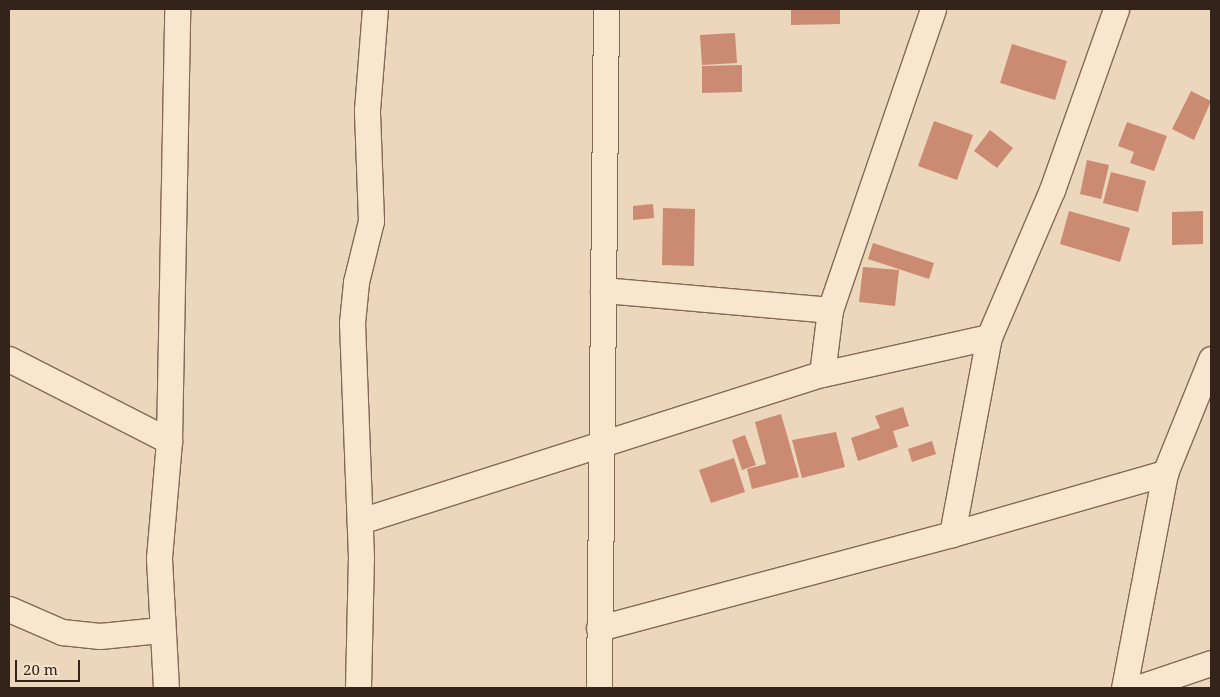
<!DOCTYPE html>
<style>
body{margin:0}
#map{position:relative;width:1220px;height:697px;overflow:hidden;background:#edd7bc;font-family:"Noto Serif",serif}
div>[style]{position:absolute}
.building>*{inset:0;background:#cb8a72}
.roads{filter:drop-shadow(1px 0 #846856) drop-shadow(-1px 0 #846856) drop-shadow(0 1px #846856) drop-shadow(0 -1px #846856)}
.minor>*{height:25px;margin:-12.5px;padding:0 12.5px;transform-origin:12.5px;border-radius:12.5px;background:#f8e6cf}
span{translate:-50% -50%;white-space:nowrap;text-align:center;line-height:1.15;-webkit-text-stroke:4px #f4e2cc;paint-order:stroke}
.frame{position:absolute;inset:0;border:10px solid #33231b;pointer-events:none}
.scale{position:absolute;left:15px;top:660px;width:65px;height:22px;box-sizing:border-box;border:2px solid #33231b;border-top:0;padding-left:6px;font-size:15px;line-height:18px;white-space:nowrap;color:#33231b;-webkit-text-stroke:4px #f4e2cc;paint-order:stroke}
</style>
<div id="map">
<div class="building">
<div style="clip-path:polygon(791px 9px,840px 9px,840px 24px,791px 25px)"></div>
<div style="clip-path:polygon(735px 33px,737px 63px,702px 65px,700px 35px)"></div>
<div style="clip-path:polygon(1012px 44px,1067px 61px,1055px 100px,1000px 83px)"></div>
<div style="clip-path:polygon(742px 65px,742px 92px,702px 93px,702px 66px)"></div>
<div style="clip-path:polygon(1191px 91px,1211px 101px,1194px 140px,1172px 129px)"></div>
<div style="clip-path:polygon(934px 121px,973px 135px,957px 180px,918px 166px)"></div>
<div style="clip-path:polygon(1127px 122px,1167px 136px,1154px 171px,1130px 163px,1134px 152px,1118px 146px)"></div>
<div style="clip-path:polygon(990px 130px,1013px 148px,997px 168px,974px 151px)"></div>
<div style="clip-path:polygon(1087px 160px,1109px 165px,1101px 199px,1080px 194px)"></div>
<div style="clip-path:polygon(1111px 172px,1146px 181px,1138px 212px,1103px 203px)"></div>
<div style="clip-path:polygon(653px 204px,654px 218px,633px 220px,633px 206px)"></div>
<div style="clip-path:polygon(663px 208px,695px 209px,694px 266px,662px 265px)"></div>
<div style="clip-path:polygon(1069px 211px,1130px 228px,1120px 262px,1060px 244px)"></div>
<div style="clip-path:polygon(1203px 211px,1203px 244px,1172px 245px,1172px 212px)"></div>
<div style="clip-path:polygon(873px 243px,934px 263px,929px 279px,868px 259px)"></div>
<div style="clip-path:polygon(863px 267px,899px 270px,895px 306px,859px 302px)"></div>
<div style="clip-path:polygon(903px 407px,909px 426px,893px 431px,898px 447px,858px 461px,851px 438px,880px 428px,875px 416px)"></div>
<div style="clip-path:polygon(781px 414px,799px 477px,752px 489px,747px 469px,766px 464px,755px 422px)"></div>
<div style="clip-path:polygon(836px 432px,845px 467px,802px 478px,792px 440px)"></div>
<div style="clip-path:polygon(745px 435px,756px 465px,742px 470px,732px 440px)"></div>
<div style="clip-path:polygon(932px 441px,936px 454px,912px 462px,908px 449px)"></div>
<div style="clip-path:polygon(734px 458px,745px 492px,711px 503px,699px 470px)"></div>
</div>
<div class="roads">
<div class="minor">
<div style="left:603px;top:290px;width:228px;rotate:5deg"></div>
<div style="left:9px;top:359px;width:180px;rotate:27.1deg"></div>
<div style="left:822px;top:374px;width:64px;rotate:-82.9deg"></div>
<div style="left:830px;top:310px;width:318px;rotate:-71.1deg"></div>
<div style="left:360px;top:521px;width:485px;rotate:-17.7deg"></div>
<div style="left:822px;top:374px;width:171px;rotate:-12.5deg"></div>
<div style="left:989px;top:337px;width:160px;rotate:-66.8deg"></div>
<div style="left:1052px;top:190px;width:192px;rotate:-70.5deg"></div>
<div style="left:952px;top:534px;width:222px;rotate:-16deg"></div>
<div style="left:9px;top:609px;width:58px;rotate:23.5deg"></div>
<div style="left:62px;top:632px;width:38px;rotate:6deg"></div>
<div style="left:100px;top:636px;width:60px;rotate:-5.7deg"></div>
<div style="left:599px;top:628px;width:365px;rotate:-14.9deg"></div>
<div style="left:952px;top:534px;width:200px;rotate:-79.4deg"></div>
<div style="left:166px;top:688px;width:130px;rotate:-93.1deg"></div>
<div style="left:159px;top:558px;width:117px;rotate:-85.1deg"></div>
<div style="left:169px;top:441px;width:432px;rotate:-88.9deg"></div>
<div style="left:358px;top:688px;width:131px;rotate:-88.7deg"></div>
<div style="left:361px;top:557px;width:234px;rotate:-92.2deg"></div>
<div style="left:352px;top:323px;width:41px;rotate:-84.4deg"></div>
<div style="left:356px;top:282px;width:63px;rotate:-76.2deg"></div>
<div style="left:371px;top:221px;width:111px;rotate:-92.1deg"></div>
<div style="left:367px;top:110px;width:101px;rotate:-85.5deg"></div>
<div style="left:599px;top:688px;width:679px;rotate:-89.41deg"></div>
<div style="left:1124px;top:688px;width:219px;rotate:-79.2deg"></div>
<div style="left:1165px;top:473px;width:123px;rotate:-68deg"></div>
<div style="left:1137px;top:688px;width:78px;rotate:-18.7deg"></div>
</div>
</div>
<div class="frame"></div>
<div class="scale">20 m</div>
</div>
